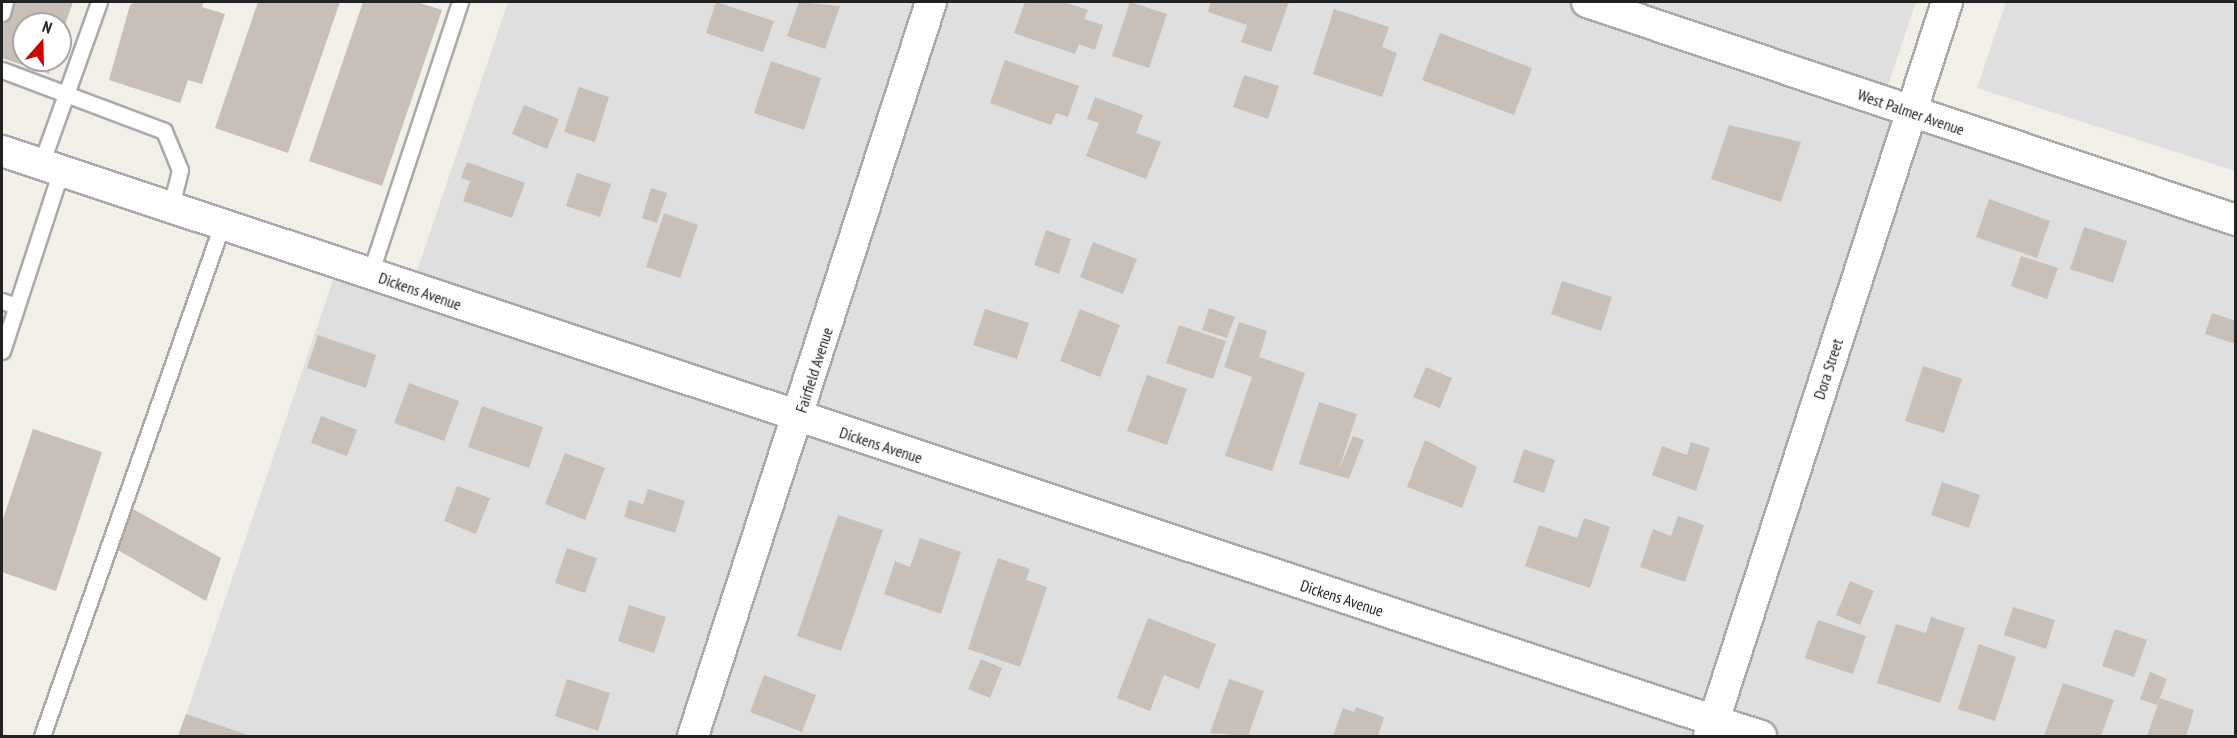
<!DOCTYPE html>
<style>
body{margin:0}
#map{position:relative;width:2237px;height:738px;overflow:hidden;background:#f2efe9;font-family:"PT Sans Narrow",sans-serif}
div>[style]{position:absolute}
.residential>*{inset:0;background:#e0dfdf}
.building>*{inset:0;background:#c7bfb8}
.roads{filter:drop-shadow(2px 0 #a9a9a9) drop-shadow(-2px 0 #a9a9a9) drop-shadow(0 2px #a9a9a9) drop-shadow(0 -2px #a9a9a9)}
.service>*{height:15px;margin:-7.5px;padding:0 7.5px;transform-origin:7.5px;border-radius:7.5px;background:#fff}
.minor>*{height:30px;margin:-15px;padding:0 15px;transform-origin:15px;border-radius:15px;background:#fff}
span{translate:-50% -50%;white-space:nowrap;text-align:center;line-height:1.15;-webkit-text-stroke:4.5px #fff;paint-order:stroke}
.street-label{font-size:16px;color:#222}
.frame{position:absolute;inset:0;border:3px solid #222;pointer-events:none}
.north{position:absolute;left:12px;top:12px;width:60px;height:60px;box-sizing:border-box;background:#fff;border:2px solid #a7a7a7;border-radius:50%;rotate:20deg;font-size:16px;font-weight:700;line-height:24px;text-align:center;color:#222}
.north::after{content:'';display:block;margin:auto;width:21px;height:27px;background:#d40000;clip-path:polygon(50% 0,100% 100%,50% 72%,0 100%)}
</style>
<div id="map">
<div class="residential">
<div style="clip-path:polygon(508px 2px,1916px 2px,1882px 103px,2235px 222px,2235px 736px,179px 736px,342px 253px,415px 277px)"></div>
<div style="clip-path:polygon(2006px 2px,2235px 2px,2235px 171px,1977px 88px)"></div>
</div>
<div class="building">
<div style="clip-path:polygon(10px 2px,73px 2px,60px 39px,60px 24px,24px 24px,24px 60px,53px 60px,49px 74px,2px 58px,2px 28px)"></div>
<div style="clip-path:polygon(135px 2px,204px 2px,202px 7px,225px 14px,202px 84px,188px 80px,180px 103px,109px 80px,130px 5px)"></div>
<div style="clip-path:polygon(258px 2px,340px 2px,288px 153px,215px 128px)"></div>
<div style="clip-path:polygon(363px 2px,417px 2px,442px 10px,382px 186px,309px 161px)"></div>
<div style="clip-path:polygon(716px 2px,774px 21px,763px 52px,706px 33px)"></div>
<div style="clip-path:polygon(799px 2px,840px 6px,825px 49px,787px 36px)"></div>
<div style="clip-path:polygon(1025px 2px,1064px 2px,1088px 10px,1084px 19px,1103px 25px,1095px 50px,1079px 44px,1075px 54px,1014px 33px)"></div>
<div style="clip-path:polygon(1130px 2px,1167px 14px,1149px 68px,1112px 56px)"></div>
<div style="clip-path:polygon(1211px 2px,1289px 2px,1271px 52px,1241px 42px,1247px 25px,1208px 12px)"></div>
<div style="clip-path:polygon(1334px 9px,1389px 27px,1382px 47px,1397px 53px,1382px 97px,1313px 74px)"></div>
<div style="clip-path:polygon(1440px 33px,1532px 68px,1514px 115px,1422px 80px)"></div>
<div style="clip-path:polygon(1005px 60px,1079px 86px,1068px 117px,1056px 113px,1051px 125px,990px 103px)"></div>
<div style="clip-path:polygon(771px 61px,821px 78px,804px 130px,754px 113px)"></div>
<div style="clip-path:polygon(1244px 75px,1279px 86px,1268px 119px,1233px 107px)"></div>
<div style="clip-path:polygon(579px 87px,609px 97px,595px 142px,564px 132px)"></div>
<div style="clip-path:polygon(1095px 97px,1143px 115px,1136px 133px,1161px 142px,1146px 179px,1086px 156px,1099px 123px,1087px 119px)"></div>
<div style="clip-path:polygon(524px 105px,559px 119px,547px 149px,512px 134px)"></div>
<div style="clip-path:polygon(1729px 125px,1801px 142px,1781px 202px,1711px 179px)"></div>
<div style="clip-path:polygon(467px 162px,525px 183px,512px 218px,463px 201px,470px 181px,461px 178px)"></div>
<div style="clip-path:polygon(577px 173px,611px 184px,600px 217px,566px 206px)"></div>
<div style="clip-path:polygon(651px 188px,667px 193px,657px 223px,642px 218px)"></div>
<div style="clip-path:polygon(1989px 199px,2050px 221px,2037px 258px,1976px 237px)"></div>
<div style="clip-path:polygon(664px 213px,698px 225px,680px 278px,646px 267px)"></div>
<div style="clip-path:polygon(2084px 227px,2127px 241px,2113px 283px,2070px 269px)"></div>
<div style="clip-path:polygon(1046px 230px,1071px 239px,1059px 274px,1034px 265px)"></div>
<div style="clip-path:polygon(1093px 242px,1137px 259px,1123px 294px,1080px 277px)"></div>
<div style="clip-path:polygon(2021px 256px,2058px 268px,2047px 299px,2011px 286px)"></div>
<div style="clip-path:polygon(1562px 281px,1612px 297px,1601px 331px,1551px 314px)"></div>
<div style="clip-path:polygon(1209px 308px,1235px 317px,1227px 338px,1202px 330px)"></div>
<div style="clip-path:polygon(985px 309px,1029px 323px,1017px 359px,973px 345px)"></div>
<div style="clip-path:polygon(1080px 309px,1120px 325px,1100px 377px,1060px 361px)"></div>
<div style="clip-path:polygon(2212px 313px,2236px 321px,2236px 344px,2205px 334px)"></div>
<div style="clip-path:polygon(1239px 322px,1267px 331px,1259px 357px,1305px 373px,1272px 471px,1225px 456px,1252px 377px,1224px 367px)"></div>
<div style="clip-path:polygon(1179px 325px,1226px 341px,1213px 379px,1166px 363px)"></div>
<div style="clip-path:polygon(318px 335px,376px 355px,366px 388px,307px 368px)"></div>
<div style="clip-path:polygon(1923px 366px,1962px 379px,1944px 433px,1905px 421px)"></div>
<div style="clip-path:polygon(1426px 367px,1452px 378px,1440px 408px,1413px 397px)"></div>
<div style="clip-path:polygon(1147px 375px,1187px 389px,1167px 445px,1127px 431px)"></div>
<div style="clip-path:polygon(409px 383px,459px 401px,444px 441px,394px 423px)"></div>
<div style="clip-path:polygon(1319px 402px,1357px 414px,1338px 472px,1353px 436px,1364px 440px,1349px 479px,1299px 464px)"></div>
<div style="clip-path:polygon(482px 406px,543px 427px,529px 468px,468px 447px)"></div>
<div style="clip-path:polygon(321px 416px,357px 430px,347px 456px,311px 443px)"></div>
<div style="clip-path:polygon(33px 429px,102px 452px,56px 591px,2px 572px,2px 522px)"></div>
<div style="clip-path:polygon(1425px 440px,1477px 467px,1462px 508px,1407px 487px)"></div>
<div style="clip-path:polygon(1691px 442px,1710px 448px,1696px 491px,1652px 475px,1662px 446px,1687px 455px)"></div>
<div style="clip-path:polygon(1524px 449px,1555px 460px,1544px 493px,1513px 482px)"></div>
<div style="clip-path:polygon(565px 453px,605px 468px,585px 520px,545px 504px)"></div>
<div style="clip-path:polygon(1942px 482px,1980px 495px,1969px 528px,1931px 515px)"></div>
<div style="clip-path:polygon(457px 486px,490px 498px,476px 534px,444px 521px)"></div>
<div style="clip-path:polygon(648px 489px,685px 501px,675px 533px,624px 517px,629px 500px,643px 504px)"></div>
<div style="clip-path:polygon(131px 508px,221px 558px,206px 601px,116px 549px)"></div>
<div style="clip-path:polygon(838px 515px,883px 530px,841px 651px,797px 636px)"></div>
<div style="clip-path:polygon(1678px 516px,1704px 525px,1685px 582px,1640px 567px,1653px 529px,1671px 536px)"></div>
<div style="clip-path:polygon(1584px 518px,1610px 527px,1590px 588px,1525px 566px,1539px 525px,1577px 538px)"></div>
<div style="clip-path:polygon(920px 538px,961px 552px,941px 614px,884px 594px,895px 561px,910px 567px)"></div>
<div style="clip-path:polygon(567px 548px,597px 558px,585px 593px,555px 583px)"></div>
<div style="clip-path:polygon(998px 558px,1030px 569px,1026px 580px,1047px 587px,1020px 667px,968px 649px)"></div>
<div style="clip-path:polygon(1850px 581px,1874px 591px,1860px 625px,1836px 615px)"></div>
<div style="clip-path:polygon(629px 605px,666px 617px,654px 653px,618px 641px)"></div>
<div style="clip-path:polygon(2013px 607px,2055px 620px,2046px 649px,2004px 635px)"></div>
<div style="clip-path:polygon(1931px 617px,1965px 628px,1940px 703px,1877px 683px,1896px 624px,1926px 633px)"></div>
<div style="clip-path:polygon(1148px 618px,1216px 644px,1199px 689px,1164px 675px,1150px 711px,1117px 698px)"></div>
<div style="clip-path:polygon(1818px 620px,1866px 636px,1853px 674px,1805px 658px)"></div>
<div style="clip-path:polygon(2115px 629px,2147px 640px,2134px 677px,2102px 666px)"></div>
<div style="clip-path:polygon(1979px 644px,2016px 657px,1995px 721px,1958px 709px)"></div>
<div style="clip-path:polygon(981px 659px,1002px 668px,990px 698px,968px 689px)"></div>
<div style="clip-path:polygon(2150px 672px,2167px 679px,2157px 705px,2140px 699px)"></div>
<div style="clip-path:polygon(764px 675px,816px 695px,802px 732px,750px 712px)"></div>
<div style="clip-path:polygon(567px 679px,610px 693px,598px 731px,555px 716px)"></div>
<div style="clip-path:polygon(1229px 679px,1264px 691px,1248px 736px,1210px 733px)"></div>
<div style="clip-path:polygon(2063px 683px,2114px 700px,2101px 736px,2044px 736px)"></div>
<div style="clip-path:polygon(2160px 698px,2194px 710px,2186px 736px,2147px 736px)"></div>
<div style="clip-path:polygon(1356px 707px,1384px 717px,1378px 736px,1333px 736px,1343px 708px,1354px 712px)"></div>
<div style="clip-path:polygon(186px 714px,251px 736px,178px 736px)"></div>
</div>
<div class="roads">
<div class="service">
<div style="left:2px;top:13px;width:11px;rotate:-75deg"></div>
<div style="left:2px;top:70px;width:173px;rotate:20.6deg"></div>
<div style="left:164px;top:131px;width:42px;rotate:67.7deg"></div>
<div style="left:180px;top:170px;width:38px;rotate:104deg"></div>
<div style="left:41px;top:164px;width:172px;rotate:-70.3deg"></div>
<div style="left:370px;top:274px;width:287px;rotate:-71.7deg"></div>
<div style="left:2px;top:301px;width:15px;rotate:20deg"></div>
<div style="left:2px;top:351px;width:189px;rotate:-71.9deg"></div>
<div style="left:42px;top:736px;width:542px;rotate:-70.6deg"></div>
</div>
<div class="minor">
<div style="left:1587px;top:2px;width:685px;rotate:18.57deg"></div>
<div style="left:2px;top:151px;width:1854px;rotate:18.4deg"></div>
<div style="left:693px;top:736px;width:772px;rotate:-72.03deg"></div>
<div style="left:1709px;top:736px;width:772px;rotate:-72.03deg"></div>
</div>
</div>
<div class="street-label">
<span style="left:1911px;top:112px;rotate:19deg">West Palmer Avenue</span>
<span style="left:420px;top:291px;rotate:19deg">Dickens Avenue</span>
<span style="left:1828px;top:369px;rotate:-72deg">Dora Street</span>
<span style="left:814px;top:370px;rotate:-72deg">Fairfield Avenue</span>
<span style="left:881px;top:445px;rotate:18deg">Dickens Avenue</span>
<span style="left:1342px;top:598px;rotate:18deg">Dickens Avenue</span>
</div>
<div class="frame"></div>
<div class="north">N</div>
</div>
